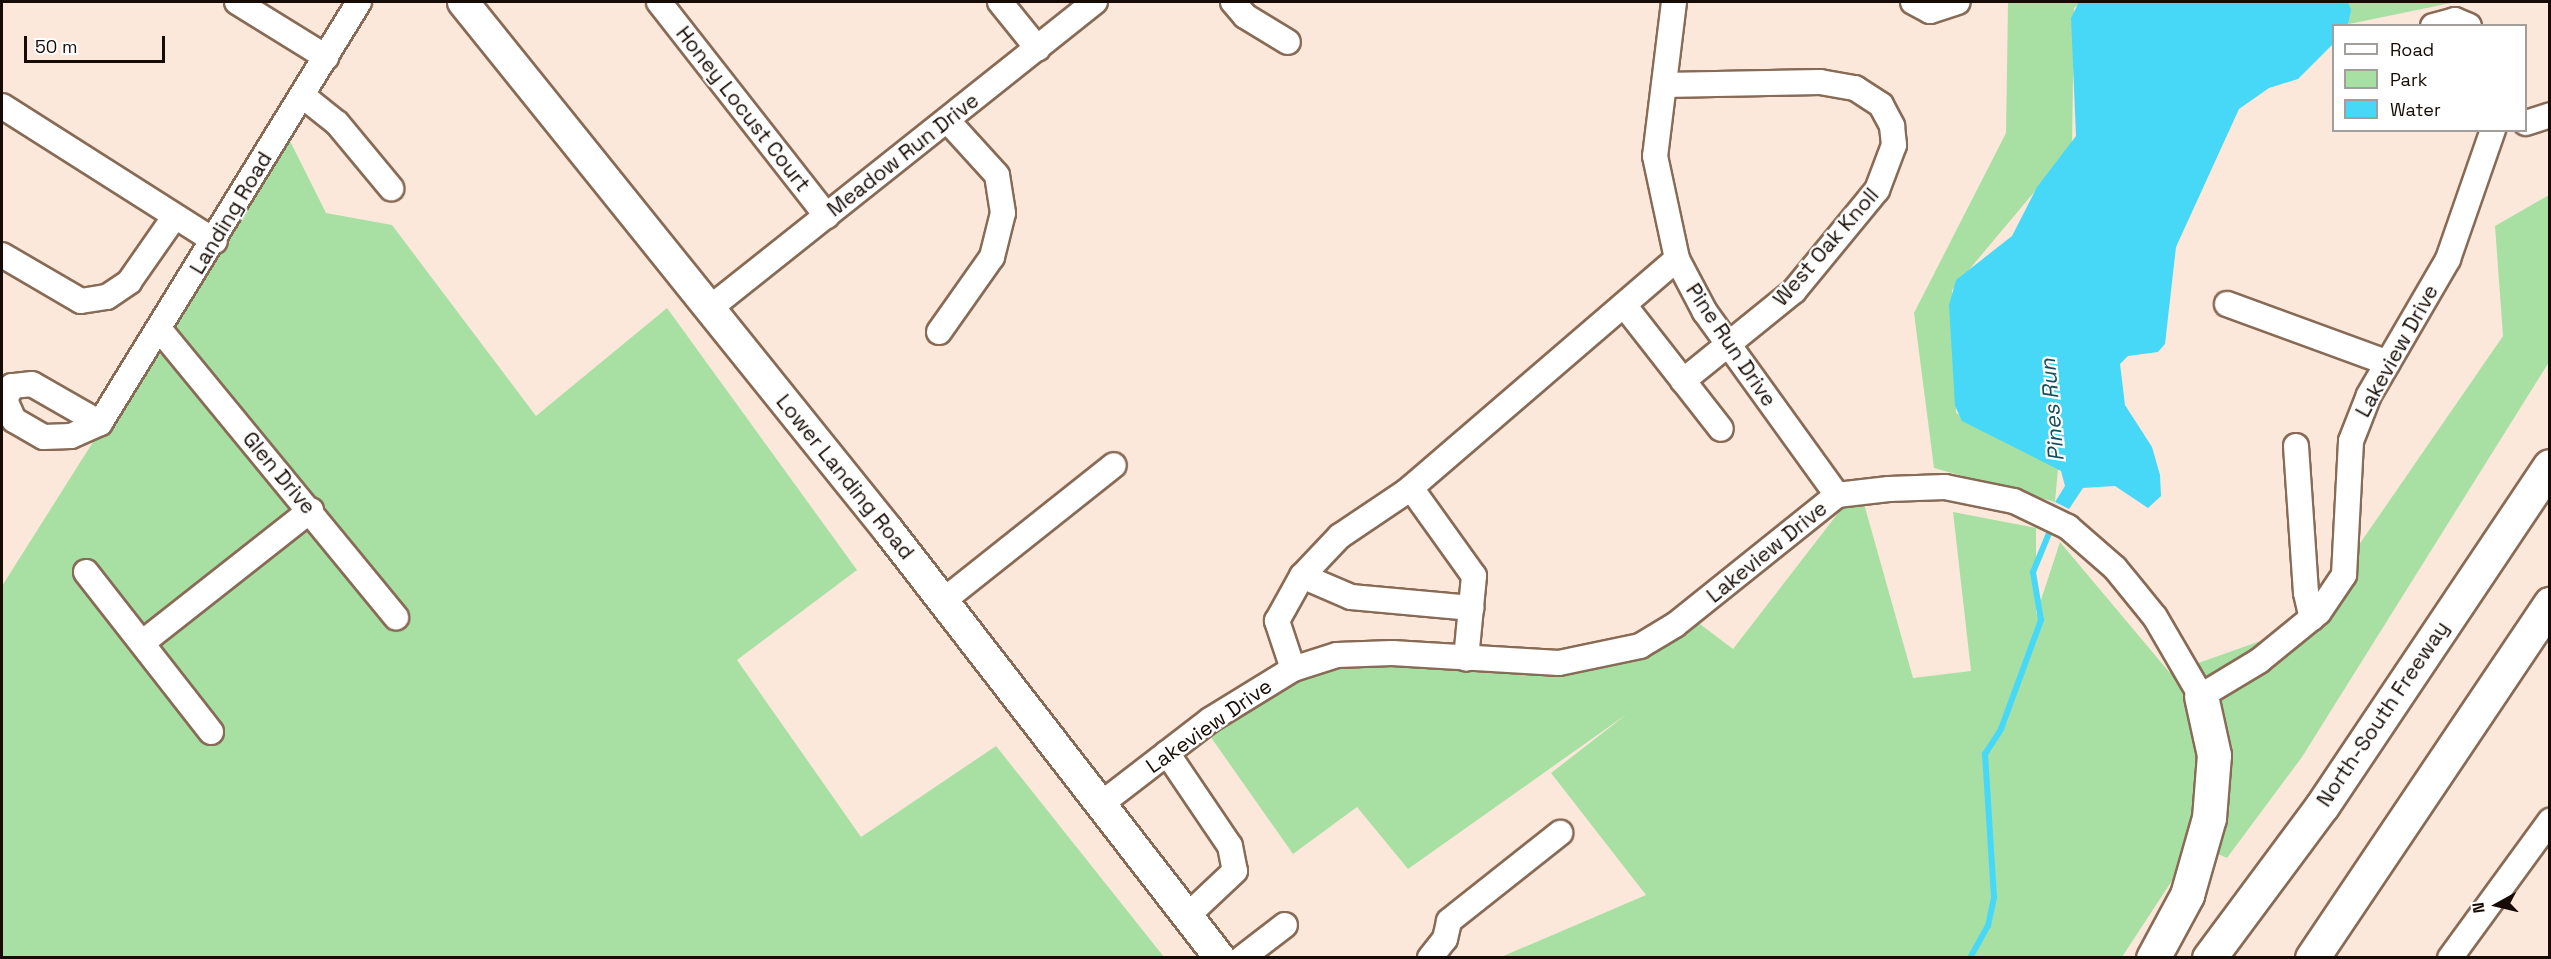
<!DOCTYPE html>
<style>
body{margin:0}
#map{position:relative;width:2551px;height:959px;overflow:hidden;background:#fce8da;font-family:"Space Grotesk",sans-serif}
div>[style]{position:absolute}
.green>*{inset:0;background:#a8e0a4}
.water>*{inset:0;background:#48d8f7}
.stream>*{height:6px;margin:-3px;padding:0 3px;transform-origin:3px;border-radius:3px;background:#48d8f7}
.roads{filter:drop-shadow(2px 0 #886b56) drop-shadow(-2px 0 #886b56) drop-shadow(0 2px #886b56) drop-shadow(0 -2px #886b56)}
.minor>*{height:24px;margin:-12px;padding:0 12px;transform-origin:12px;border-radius:12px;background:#fff}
.major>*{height:30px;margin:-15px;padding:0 15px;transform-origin:15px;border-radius:15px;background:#fff}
.highway>*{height:33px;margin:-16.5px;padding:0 16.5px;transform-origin:16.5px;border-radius:16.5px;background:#fff}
span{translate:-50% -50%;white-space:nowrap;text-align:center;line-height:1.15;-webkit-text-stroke:4.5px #fff;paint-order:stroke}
.street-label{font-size:21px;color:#170c05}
.water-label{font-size:22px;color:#124f5c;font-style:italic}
.frame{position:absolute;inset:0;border:3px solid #170c05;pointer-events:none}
.legend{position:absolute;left:2332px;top:24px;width:195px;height:108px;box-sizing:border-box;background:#fff;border:2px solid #a29e9b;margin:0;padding:8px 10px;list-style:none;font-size:18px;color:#170c05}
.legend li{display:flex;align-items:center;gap:12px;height:30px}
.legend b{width:30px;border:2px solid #a29e9b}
.north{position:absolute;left:2467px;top:875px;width:60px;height:60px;-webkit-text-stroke:4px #fff;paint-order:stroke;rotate:262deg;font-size:16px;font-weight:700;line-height:24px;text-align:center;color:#170c05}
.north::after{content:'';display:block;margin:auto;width:21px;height:27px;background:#170c05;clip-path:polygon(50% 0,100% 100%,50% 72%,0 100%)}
.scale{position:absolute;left:24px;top:36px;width:141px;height:27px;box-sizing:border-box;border:3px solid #170c05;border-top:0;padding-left:8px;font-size:18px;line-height:21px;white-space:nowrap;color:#170c05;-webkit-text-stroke:4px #fff;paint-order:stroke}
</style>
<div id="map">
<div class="green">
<div style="clip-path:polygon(2008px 2px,2082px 2px,2074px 8px,2072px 147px,1952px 290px,1956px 413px,2058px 469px,2055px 502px,1934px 468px,1914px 313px,2006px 133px)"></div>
<div style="clip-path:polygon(2336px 2px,2456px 2px,2349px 24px)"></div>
<div style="clip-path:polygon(287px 135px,326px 213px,392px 225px,536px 416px,667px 308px,857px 570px,737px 660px,861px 837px,996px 746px,1164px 957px,2px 957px,2px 586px)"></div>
<div style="clip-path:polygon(2549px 195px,2549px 362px,2302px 757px,2227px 858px,2196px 844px,2122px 957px,1501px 957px,1646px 895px,1551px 773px,1627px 714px,1408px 869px,1357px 807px,1293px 854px,1210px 736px,1210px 720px,1337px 655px,1559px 663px,1692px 618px,1733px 649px,1859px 486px,1913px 678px,1971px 671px,1953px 512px,2036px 528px,2036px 615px,2060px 542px,2170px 673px,2303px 626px,2503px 336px,2495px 226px)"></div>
</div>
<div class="water">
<div style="clip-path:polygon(2079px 2px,2348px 2px,2351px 10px,2348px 25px,2334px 26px,2333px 44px,2298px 79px,2269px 88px,2239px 109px,2176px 247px,2165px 344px,2158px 352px,2128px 356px,2120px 364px,2125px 405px,2152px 447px,2160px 475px,2161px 496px,2148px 508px,2115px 486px,2083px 488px,2069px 509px,2055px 502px,2065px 486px,2061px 471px,1962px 421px,1955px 406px,1949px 305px,1956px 280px,2012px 236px,2037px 187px,2076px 136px,2071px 18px)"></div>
</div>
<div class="stream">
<div style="left:1970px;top:958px;width:37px;rotate:-61deg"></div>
<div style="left:1988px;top:926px;width:30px;rotate:-78deg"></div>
<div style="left:1994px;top:897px;width:143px;rotate:-93.6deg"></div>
<div style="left:1985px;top:754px;width:30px;rotate:-57deg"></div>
<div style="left:2001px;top:729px;width:116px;rotate:-69.8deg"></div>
<div style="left:2041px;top:620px;width:49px;rotate:-99.5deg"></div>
<div style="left:2033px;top:572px;width:50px;rotate:-67.6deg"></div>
</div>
<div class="roads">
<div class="minor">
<div style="left:237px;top:2px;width:105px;rotate:31.7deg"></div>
<div style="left:659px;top:2px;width:272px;rotate:51.9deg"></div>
<div style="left:1000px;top:2px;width:60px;rotate:51deg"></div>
<div style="left:1233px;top:2px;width:18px;rotate:49deg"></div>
<div style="left:1245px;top:16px;width:50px;rotate:31.2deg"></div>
<div style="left:1674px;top:2px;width:155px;rotate:97deg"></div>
<div style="left:1655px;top:156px;width:105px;rotate:77.9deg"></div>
<div style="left:1677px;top:259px;width:60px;rotate:62.2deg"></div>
<div style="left:1705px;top:312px;width:226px;rotate:54.2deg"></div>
<div style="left:1913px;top:2px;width:19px;rotate:28deg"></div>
<div style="left:1930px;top:11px;width:29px;rotate:-18deg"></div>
<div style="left:2433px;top:26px;width:23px;rotate:-15deg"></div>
<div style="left:2455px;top:20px;width:15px;rotate:23deg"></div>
<div style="left:1664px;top:85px;width:156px;rotate:-1.1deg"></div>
<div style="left:1820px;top:82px;width:36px;rotate:10deg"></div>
<div style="left:1855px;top:88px;width:31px;rotate:33deg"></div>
<div style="left:1881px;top:105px;width:24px;rotate:62deg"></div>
<div style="left:1892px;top:126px;width:19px;rotate:84deg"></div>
<div style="left:1894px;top:145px;width:48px;rotate:110.7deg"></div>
<div style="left:1877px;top:190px;width:131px;rotate:129.4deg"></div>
<div style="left:1794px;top:291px;width:143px;rotate:141deg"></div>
<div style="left:303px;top:96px;width:43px;rotate:38.5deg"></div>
<div style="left:337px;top:123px;width:85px;rotate:50.3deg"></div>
<div style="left:2px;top:106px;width:252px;rotate:32.4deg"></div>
<div style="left:2526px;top:123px;width:25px;rotate:-18deg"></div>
<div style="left:2px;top:255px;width:91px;rotate:30.2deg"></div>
<div style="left:81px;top:301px;width:26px;rotate:-9deg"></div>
<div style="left:107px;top:297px;width:27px;rotate:-34deg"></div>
<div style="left:129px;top:282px;width:80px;rotate:-55.1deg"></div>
<div style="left:2227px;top:304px;width:171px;rotate:20.1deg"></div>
<div style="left:1624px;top:305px;width:157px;rotate:52deg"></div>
<div style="left:710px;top:308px;width:492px;rotate:-38.5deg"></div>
<div style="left:160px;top:330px;width:372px;rotate:50.6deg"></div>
<div style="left:939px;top:332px;width:92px;rotate:-54.8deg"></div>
<div style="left:992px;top:257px;width:45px;rotate:-76deg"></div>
<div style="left:1003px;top:213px;width:38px;rotate:-99deg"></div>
<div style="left:997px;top:175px;width:74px;rotate:-132.3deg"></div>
<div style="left:100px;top:423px;width:78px;rotate:-150.2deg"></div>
<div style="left:32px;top:384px;width:20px;rotate:174deg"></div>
<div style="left:12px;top:386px;width:16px;rotate:117deg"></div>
<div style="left:5px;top:400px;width:22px;rotate:66deg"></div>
<div style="left:14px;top:420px;width:34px;rotate:30deg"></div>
<div style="left:44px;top:437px;width:27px;rotate:-2deg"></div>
<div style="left:71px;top:436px;width:32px;rotate:-24deg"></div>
<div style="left:100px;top:423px;width:494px;rotate:-58.4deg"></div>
<div style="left:2296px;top:446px;width:147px;rotate:86.1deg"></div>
<div style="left:2306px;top:593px;width:26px;rotate:77deg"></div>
<div style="left:1411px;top:488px;width:108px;rotate:54.4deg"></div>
<div style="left:1474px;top:576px;width:83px;rotate:95.5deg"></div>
<div style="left:86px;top:572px;width:203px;rotate:52deg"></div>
<div style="left:1302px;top:576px;width:53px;rotate:23.2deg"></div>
<div style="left:1351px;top:597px;width:121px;rotate:5.2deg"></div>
<div style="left:943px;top:601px;width:218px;rotate:-38.5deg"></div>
<div style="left:142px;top:643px;width:215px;rotate:-38.2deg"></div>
<div style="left:1293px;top:669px;width:51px;rotate:-108.4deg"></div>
<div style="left:1277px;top:621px;width:51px;rotate:-60.9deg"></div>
<div style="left:1302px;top:576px;width:55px;rotate:-46.5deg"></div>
<div style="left:1340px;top:536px;width:81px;rotate:-33.9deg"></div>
<div style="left:1407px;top:491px;width:356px;rotate:-40.7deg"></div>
<div style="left:1167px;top:753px;width:112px;rotate:55.9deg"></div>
<div style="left:1230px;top:846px;width:25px;rotate:79deg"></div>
<div style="left:1235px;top:871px;width:66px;rotate:136.8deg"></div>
<div style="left:1101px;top:804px;width:138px;rotate:-37.6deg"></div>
<div style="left:1210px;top:720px;width:97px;rotate:-31.6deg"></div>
<div style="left:1293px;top:669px;width:46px;rotate:-17.7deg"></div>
<div style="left:1337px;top:655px;width:55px;rotate:-2.1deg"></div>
<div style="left:1392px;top:653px;width:167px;rotate:3.4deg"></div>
<div style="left:1559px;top:663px;width:83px;rotate:-11.9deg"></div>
<div style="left:1640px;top:646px;width:41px;rotate:-31deg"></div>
<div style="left:1675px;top:625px;width:208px;rotate:-38.7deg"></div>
<div style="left:1837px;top:495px;width:52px;rotate:-6.6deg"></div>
<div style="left:1889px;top:489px;width:56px;rotate:-2deg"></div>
<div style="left:1945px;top:487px;width:70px;rotate:11.5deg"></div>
<div style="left:2014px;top:501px;width:60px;rotate:25.7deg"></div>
<div style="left:2068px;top:527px;width:62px;rotate:41.1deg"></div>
<div style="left:2115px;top:568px;width:63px;rotate:50.8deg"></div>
<div style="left:2155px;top:617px;width:91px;rotate:59.8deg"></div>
<div style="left:2201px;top:696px;width:68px;rotate:-31.1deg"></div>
<div style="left:2259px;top:661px;width:77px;rotate:-39.2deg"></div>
<div style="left:2319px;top:612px;width:45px;rotate:-56deg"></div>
<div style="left:2344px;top:575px;width:134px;rotate:-87deg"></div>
<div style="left:2351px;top:441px;width:49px;rotate:-68.6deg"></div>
<div style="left:2369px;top:395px;width:157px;rotate:-59.8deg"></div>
<div style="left:2448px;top:259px;width:137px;rotate:-70.8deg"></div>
<div style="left:1242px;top:958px;width:54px;rotate:-37.5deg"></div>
<div style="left:1430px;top:958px;width:24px;rotate:-52deg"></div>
<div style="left:1445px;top:939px;width:18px;rotate:-77deg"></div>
<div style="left:1449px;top:921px;width:142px;rotate:-38.4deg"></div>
<div style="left:2450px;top:958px;width:170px;rotate:-53.9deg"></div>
</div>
<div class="major">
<div style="left:463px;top:2px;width:678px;rotate:51.17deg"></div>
<div style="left:888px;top:530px;width:542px;rotate:52.2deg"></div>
</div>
<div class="highway">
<div style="left:2153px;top:958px;width:72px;rotate:-61.6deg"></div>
<div style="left:2187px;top:895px;width:80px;rotate:-74.1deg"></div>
<div style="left:2209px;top:818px;width:63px;rotate:-85.5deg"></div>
<div style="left:2214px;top:755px;width:60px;rotate:-102.4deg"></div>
<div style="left:2209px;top:958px;width:189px;rotate:-53.4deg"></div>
<div style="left:2322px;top:806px;width:409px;rotate:-56.2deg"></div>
<div style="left:2312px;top:958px;width:427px;rotate:-56.1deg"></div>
</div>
</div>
<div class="street-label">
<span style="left:743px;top:109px;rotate:52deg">Honey Locust Court</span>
<span style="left:903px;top:155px;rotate:-38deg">Meadow Run Drive</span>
<span style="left:231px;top:213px;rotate:-59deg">Landing Road</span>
<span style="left:1826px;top:247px;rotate:-49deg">West Oak Knoll</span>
<span style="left:1731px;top:345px;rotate:56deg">Pine Run Drive</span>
<span style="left:2397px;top:351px;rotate:-61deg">Lakeview Drive</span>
<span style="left:279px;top:473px;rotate:50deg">Glen Drive</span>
<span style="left:845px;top:477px;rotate:51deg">Lower Landing Road</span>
<span style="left:1767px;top:552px;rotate:-39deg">Lakeview Drive</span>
<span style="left:2383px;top:714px;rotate:-56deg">North-South Freeway</span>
<span style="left:1209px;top:726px;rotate:-35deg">Lakeview Drive</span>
</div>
<div class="water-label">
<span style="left:2052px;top:410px;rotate:-95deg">Pines Run</span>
</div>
<div class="frame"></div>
<ul class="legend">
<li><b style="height:8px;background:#fff"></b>Road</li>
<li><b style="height:16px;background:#a8e0a4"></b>Park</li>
<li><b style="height:16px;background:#48d8f7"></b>Water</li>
</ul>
<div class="north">N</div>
<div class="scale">50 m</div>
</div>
